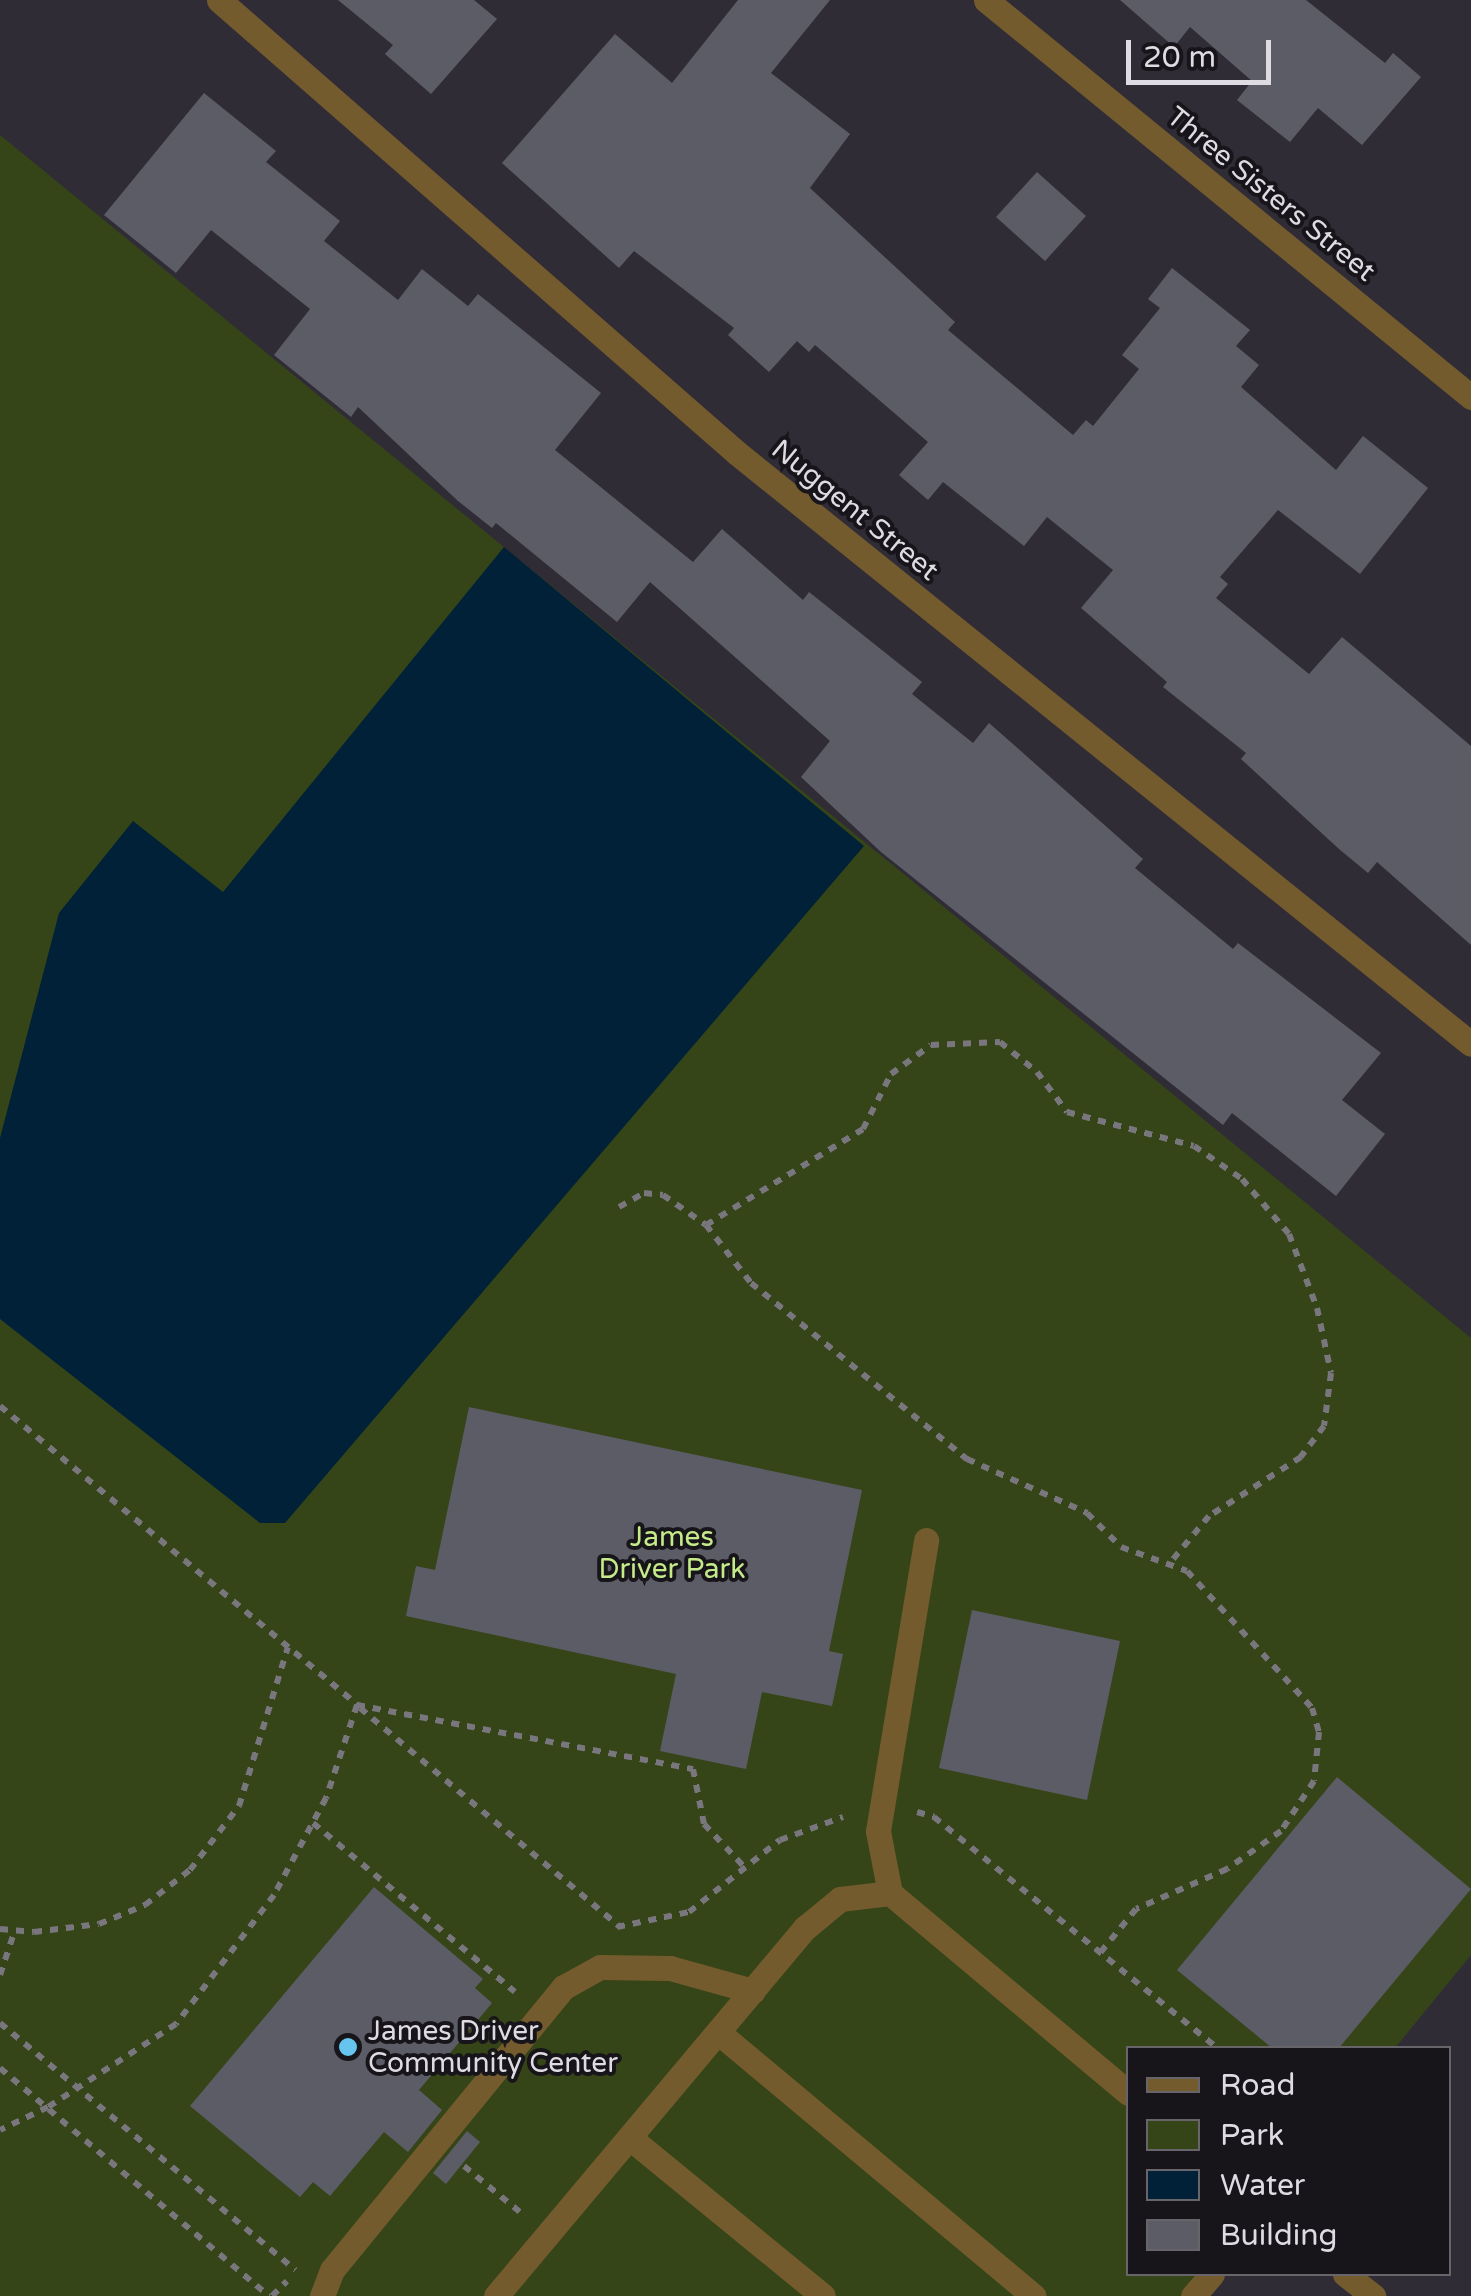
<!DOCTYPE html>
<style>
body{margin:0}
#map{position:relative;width:1471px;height:2296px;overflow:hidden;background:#302c36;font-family:"Varela Round",sans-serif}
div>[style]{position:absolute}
.green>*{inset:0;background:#354518}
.water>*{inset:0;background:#002138}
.building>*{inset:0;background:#5c5c67}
.path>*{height:6px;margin-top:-3px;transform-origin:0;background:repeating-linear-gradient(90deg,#79767e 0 8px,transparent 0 16px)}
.service>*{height:25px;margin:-12.5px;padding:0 12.5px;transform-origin:12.5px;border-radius:12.5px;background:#745b2d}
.minor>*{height:25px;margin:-12.5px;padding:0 12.5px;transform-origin:12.5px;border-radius:12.5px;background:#745b2d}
.dots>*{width:28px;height:28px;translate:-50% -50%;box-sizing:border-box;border:5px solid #17151a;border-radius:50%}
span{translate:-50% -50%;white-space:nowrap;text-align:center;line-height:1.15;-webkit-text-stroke:8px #17151a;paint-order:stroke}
.street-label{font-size:28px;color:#dedbe2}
.park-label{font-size:28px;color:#c4ea8a}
.poi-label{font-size:28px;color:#dedbe2}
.left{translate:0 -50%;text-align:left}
.legend{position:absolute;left:1126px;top:2046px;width:325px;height:230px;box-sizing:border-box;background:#17151a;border:2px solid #67646a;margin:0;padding:12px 18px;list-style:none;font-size:30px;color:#dedbe2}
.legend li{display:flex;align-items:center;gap:20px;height:50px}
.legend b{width:50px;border:2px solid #67646a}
.scale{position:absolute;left:1126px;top:40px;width:145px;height:45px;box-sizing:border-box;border:5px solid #dedbe2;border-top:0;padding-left:12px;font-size:30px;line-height:35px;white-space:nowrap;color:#dedbe2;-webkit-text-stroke:8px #17151a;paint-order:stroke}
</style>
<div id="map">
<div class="green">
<div style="clip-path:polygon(0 135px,1471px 1338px,1471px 1955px,1395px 2048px,1128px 2048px,1128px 2274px,1211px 2274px,1193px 2296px,0 2296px)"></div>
</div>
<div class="water">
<div style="clip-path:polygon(504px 547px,864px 846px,285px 1523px,260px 1523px,0 1319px,0 1138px,59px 913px,133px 821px,223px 892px)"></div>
</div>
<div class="building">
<div style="clip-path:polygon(338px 0,474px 0,497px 19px,431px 94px,385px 54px,393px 45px)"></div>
<div style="clip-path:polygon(738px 0,830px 0,771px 73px,850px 134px,810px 188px,955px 322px,948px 330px,1073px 435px,1086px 420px,1093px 426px,1139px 369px,1122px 355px,1160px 308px,1148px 299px,1172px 268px,1250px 330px,1236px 346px,1259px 365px,1241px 387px,1336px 470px,1363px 436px,1428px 488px,1360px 574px,1278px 510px,1220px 577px,1228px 584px,1216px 598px,1309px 674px,1342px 637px,1471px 746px,1471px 945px,1377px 862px,1368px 873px,1339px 849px,1241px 759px,1246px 753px,1163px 687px,1167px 682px,1081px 608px,1113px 570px,1047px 517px,1024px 546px,943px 482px,928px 500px,899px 475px,928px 442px,815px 345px,809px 352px,797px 341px,769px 372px,728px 335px,734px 328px,634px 251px,619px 268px,502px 163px,615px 34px,672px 83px)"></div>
<div style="clip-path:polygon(1120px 0,1306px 0,1385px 63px,1393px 53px,1421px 77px,1362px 145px,1318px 108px,1290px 142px,1237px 100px,1252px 81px,1190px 27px,1174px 47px)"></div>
<div style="clip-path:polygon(204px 93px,276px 151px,266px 162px,340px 221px,324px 241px,398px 300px,422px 269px,468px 306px,478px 294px,601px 393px,555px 450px,693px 562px,722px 529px,803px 600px,809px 592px,922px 682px,912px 694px,973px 743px,989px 723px,1143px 859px,1135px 868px,1233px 949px,1238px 943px,1381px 1053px,1342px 1100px,1385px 1134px,1336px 1196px,1232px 1113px,1223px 1125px,881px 852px,801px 777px,830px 741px,650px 582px,617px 622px,496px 523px,492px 528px,458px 501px,358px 407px,351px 417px,274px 355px,310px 309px,211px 230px,176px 273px,104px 215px)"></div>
<div style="clip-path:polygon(1037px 172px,1086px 216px,1045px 261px,996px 217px)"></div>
<div style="clip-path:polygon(469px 1407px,862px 1490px,829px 1651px,843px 1654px,832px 1706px,762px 1692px,746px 1769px,660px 1751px,676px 1674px,406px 1616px,416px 1566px,435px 1570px)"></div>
<div style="clip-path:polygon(972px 1610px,1120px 1641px,1087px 1800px,939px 1768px)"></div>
<div style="clip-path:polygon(1337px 1777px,1471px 1889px,1339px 2048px,1272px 2048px,1177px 1970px)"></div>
<div style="clip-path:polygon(374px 1887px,483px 1979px,475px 1988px,492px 2003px,419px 2090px,442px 2110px,408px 2152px,384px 2132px,330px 2196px,313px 2182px,300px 2197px,190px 2106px)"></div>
<div style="clip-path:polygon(467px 2131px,480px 2142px,446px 2184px,433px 2173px)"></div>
</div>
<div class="path">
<div style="left:619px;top:1207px;width:29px;rotate:-29deg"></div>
<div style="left:644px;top:1193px;width:19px;rotate:6deg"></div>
<div style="left:663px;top:1195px;width:52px;rotate:34.9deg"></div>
<div style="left:706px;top:1225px;width:73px;rotate:52.2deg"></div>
<div style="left:751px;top:1283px;width:279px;rotate:39.2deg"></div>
<div style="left:967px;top:1459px;width:132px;rotate:24.2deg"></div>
<div style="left:1087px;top:1513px;width:48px;rotate:45deg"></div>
<div style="left:1121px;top:1547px;width:70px;rotate:20deg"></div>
<div style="left:1187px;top:1571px;width:185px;rotate:47.6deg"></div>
<div style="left:1312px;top:1708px;width:25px;rotate:74deg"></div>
<div style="left:1319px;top:1732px;width:49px;rotate:95.8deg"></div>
<div style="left:1314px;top:1781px;width:60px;rotate:123.4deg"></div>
<div style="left:1281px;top:1831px;width:66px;rotate:144.9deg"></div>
<div style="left:1227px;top:1869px;width:99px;rotate:156.3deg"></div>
<div style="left:1136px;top:1909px;width:57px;rotate:129.3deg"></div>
<div style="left:706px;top:1225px;width:184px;rotate:-31.4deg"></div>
<div style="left:863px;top:1129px;width:62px;rotate:-63deg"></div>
<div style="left:891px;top:1074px;width:49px;rotate:-35.9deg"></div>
<div style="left:931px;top:1045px;width:69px;rotate:-2.5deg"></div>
<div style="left:1000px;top:1042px;width:48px;rotate:39deg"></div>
<div style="left:1037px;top:1072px;width:50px;rotate:53.1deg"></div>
<div style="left:1067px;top:1112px;width:131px;rotate:15deg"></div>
<div style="left:1194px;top:1146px;width:58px;rotate:34.5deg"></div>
<div style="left:1242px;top:1179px;width:72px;rotate:49.5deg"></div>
<div style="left:1289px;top:1234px;width:79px;rotate:69.3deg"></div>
<div style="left:1317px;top:1308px;width:66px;rotate:77.8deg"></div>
<div style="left:1331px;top:1373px;width:53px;rotate:97.5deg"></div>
<div style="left:1324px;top:1426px;width:39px;rotate:127deg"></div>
<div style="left:1301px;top:1457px;width:109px;rotate:147.3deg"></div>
<div style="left:1209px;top:1516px;width:62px;rotate:129.8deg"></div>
<div style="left:0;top:1406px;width:466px;rotate:39.9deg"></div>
<div style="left:357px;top:1705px;width:98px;rotate:108.4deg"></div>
<div style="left:326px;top:1798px;width:110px;rotate:118.2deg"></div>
<div style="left:274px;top:1895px;width:162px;rotate:127.2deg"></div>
<div style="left:176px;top:2024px;width:153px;rotate:147deg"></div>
<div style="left:48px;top:2107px;width:53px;rotate:154.4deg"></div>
<div style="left:357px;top:1705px;width:342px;rotate:10.8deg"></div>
<div style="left:693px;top:1769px;width:56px;rotate:78.7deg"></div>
<div style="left:704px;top:1824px;width:64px;rotate:46.9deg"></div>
<div style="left:360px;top:1708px;width:339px;rotate:40.1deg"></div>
<div style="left:917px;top:1812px;width:18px;rotate:16deg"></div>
<div style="left:934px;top:1817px;width:365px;rotate:39.2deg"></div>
<div style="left:313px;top:1823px;width:263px;rotate:39.9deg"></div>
<div style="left:617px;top:1927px;width:74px;rotate:-11.8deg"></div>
<div style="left:689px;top:1912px;width:116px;rotate:-38.4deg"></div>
<div style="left:780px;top:1840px;width:67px;rotate:-20.1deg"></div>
<div style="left:0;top:1929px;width:34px;rotate:5deg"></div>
<div style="left:34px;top:1932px;width:65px;rotate:-7deg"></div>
<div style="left:99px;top:1924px;width:50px;rotate:-22.4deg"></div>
<div style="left:145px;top:1905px;width:57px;rotate:-37.9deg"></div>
<div style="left:190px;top:1870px;width:81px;rotate:-52.6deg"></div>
<div style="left:239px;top:1806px;width:166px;rotate:-72.9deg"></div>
<div style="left:0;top:1975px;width:47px;rotate:-71.6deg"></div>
<div style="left:0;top:2023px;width:385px;rotate:39.9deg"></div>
<div style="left:0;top:2068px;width:353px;rotate:40.3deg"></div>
<div style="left:464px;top:2166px;width:72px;rotate:39.4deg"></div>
<div style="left:272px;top:2296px;width:21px;rotate:-45deg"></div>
</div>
<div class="service">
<div style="left:890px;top:1893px;width:63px;rotate:-101deg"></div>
<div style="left:878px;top:1831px;width:295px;rotate:-80.6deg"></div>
<div style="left:719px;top:2033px;width:410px;rotate:39.9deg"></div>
<div style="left:630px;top:2138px;width:249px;rotate:39.3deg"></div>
<div style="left:322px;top:2296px;width:28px;rotate:-69deg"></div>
<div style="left:332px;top:2270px;width:366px;rotate:-50.7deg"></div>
<div style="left:564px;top:1987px;width:41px;rotate:-29.1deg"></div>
<div style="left:600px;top:1967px;width:70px;rotate:0.8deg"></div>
<div style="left:670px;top:1968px;width:86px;rotate:15.5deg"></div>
<div style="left:496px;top:2296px;width:481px;rotate:-50deg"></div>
<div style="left:805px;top:1928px;width:45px;rotate:-39.6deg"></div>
<div style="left:840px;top:1899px;width:50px;rotate:-6.8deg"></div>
<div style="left:890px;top:1893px;width:311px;rotate:40deg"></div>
<div style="left:1193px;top:2296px;width:29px;rotate:-49deg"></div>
</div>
<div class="minor">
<div style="left:219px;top:0;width:688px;rotate:41.17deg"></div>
<div style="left:737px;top:453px;width:942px;rotate:38.84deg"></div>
<div style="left:986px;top:0;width:627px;rotate:39.3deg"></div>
<div style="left:1345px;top:2274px;width:36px;rotate:38deg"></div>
</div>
<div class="dots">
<div style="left:348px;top:2047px;background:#65c5ee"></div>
</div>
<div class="street-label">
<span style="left:1271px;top:194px;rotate:39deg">Three Sisters Street</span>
<span style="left:855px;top:510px;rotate:39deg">Nuggent Street</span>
</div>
<div class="park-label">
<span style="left:672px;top:1553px">James<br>Driver Park</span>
</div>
<div class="poi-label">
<span class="left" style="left:368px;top:2047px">James Driver<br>Community Center</span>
</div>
<ul class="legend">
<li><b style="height:12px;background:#745b2d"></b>Road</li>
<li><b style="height:28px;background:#354518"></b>Park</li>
<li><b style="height:28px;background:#002138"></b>Water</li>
<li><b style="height:28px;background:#5c5c67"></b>Building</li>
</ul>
<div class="scale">20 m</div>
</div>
